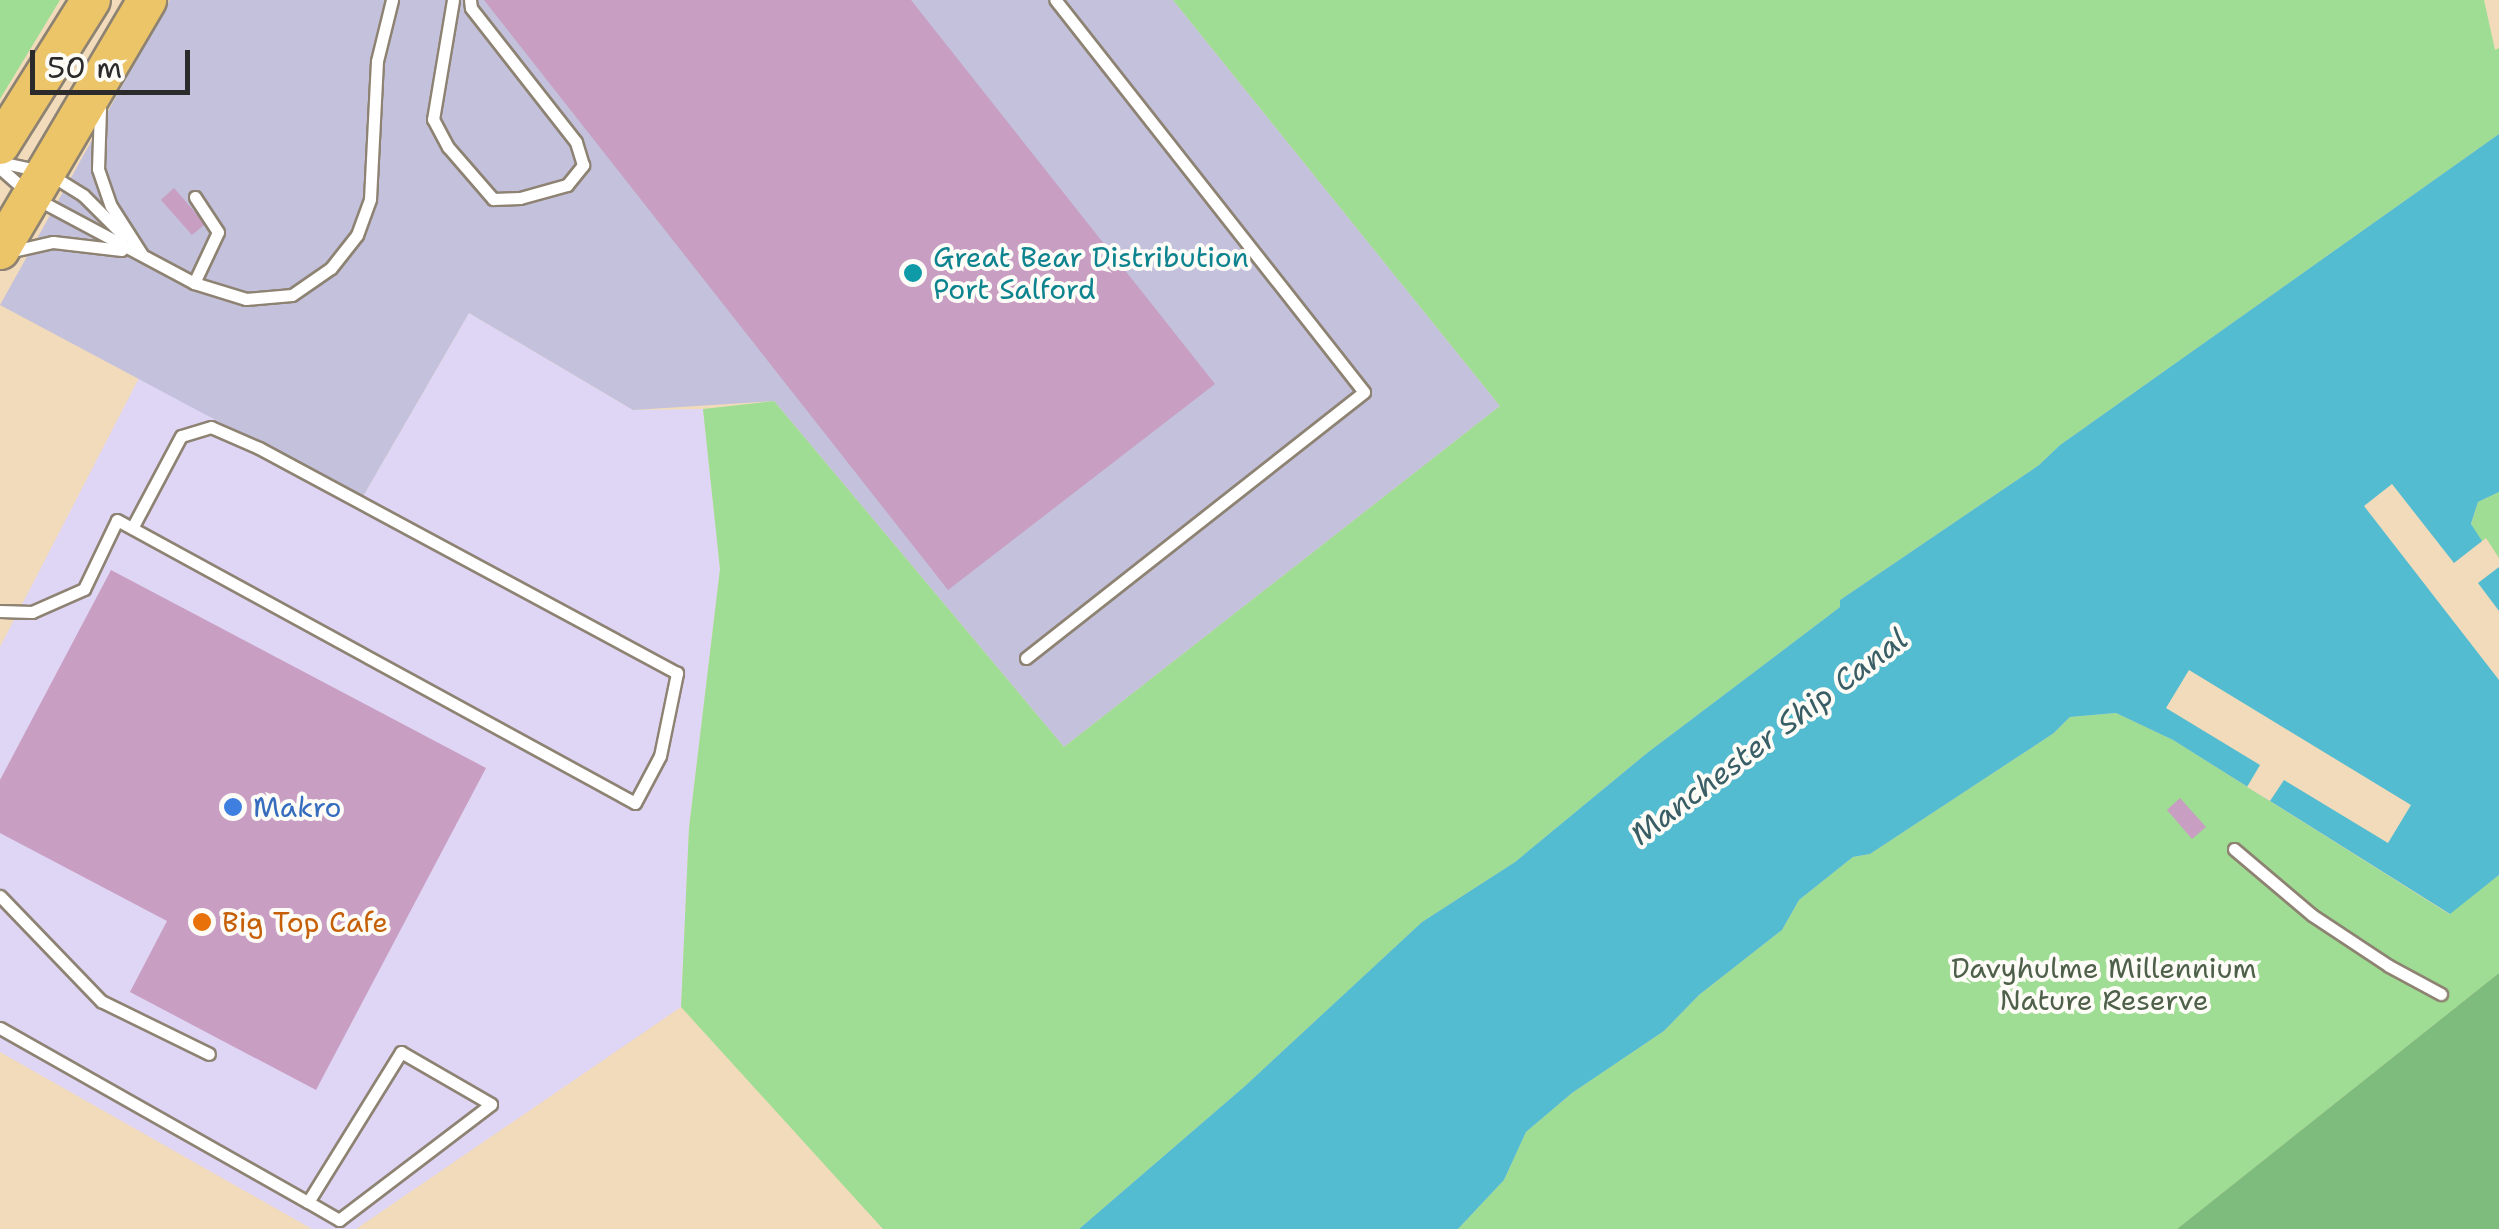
<!DOCTYPE html>
<style>
body{margin:0}
#map{position:relative;width:2499px;height:1229px;overflow:hidden;background:#f1dbbb;font-family:"Shantell Sans",sans-serif}
div>[style]{position:absolute}
.built>*{inset:0;background:#dfd5f5}
.industrial>*{inset:0;background:#c3c1db}
.green>*{inset:0;background:#9edd93}
.forest>*{inset:0;background:#7ebc7d}
.water>*{inset:0;background:#54bcd1}
.pier>*{inset:0;background:#f1dbbb}
.building>*{inset:0;background:#c89ec3}
.roads{filter:drop-shadow(2px 0 #8e8373) drop-shadow(-2px 0 #8e8373) drop-shadow(0 2px #8e8373) drop-shadow(0 -2px #8e8373)}
.service>*{height:11px;margin:-5.5px;padding:0 5.5px;transform-origin:5.5px;border-radius:5.5px;background:#fff}
.trunk>*{height:38px;margin:-19px;padding:0 19px;transform-origin:19px;border-radius:19px;background:#edc569}
.dots>*{width:28px;height:28px;translate:-50% -50%;box-sizing:border-box;border:5px solid #fdfcf7;border-radius:50%}
span{translate:-50% -50%;white-space:nowrap;text-align:center;line-height:1.15;-webkit-text-stroke:8px #fdfcf7;paint-order:stroke}
.culture-label{font-size:28px;color:#0d838f}
.left{translate:0 -50%;text-align:left}
.shop-label{font-size:28px;color:#366cbe}
.food-label{font-size:28px;color:#c56008}
.park-label{font-size:28px;color:#4e604a}
.water-label{font-size:30px;color:#395e65;font-style:italic}
.scale{position:absolute;left:30px;top:50px;width:160px;height:45px;box-sizing:border-box;border:5px solid #2b2b2b;border-top:0;padding-left:12px;font-size:30px;line-height:35px;white-space:nowrap;color:#2b2b2b;-webkit-text-stroke:8px #fdfcf7;paint-order:stroke}
</style>
<div id="map">
<div class="built">
<div style="clip-path:polygon(469px 313px,633px 410px,703px 409px,720px 569px,689px 828px,681px 1007px,356px 1229px,312px 1229px,0 1052px,0 647px,139px 378px,362px 498px)"></div>
</div>
<div class="industrial">
<div style="clip-path:polygon(170px 0,1173px 0,1500px 406px,1064px 747px,774px 401px,633px 410px,469px 313px,362px 498px,0 305px)"></div>
</div>
<div class="green">
<div style="clip-path:polygon(0 0,60px 0,0 99px)"></div>
<div style="clip-path:polygon(1173px 0,2484px 0,2495px 50px,2499px 48px,2499px 134px,2060px 445px,2039px 465px,1840px 600px,1840px 607px,1647px 753px,1515px 862px,1422px 922px,1245px 1086px,1079px 1229px,883px 1229px,681px 1007px,689px 828px,720px 569px,703px 409px,774px 401px,1064px 747px,1500px 406px)"></div>
<div style="clip-path:polygon(2499px 492px,2499px 567px,2471px 525px,2478px 502px)"></div>
<div style="clip-path:polygon(2116px 713px,2173px 740px,2449px 914px,2499px 875px,2499px 973px,2177px 1229px,1458px 1229px,1504px 1180px,1526px 1132px,1572px 1093px,1664px 1031px,1699px 995px,1782px 930px,1799px 900px,1853px 857px,1870px 854px,2054px 733px,2070px 717px)"></div>
</div>
<div class="forest">
<div style="clip-path:polygon(2499px 973px,2499px 1229px,2177px 1229px)"></div>
</div>
<div class="water">
<div style="clip-path:polygon(2499px 134px,2499px 492px,2478px 502px,2471px 524px,2499px 567px,2499px 875px,2450px 914px,2173px 740px,2116px 713px,2070px 717px,2054px 733px,1870px 854px,1853px 857px,1799px 900px,1782px 930px,1699px 995px,1664px 1031px,1572px 1093px,1526px 1132px,1504px 1180px,1458px 1229px,1079px 1229px,1245px 1086px,1422px 922px,1515px 862px,1647px 753px,1840px 607px,1840px 600px,2039px 465px,2060px 445px)"></div>
</div>
<div class="pier">
<div style="clip-path:polygon(2392px 484px,2454px 563px,2486px 538px,2499px 558px,2499px 567px,2478px 583px,2499px 611px,2499px 680px,2364px 506px)"></div>
<div style="clip-path:polygon(2189px 670px,2411px 805px,2388px 843px,2284px 780px,2270px 801px,2247px 787px,2260px 765px,2166px 708px)"></div>
</div>
<div class="building">
<div style="clip-path:polygon(484px 0,911px 0,1215px 384px,948px 590px)"></div>
<div style="clip-path:polygon(174px 188px,205px 224px,192px 235px,161px 200px)"></div>
<div style="clip-path:polygon(111px 570px,486px 768px,316px 1090px,130px 992px,167px 921px,0 833px,0 780px)"></div>
<div style="clip-path:polygon(2180px 798px,2206px 827px,2192px 839px,2167px 810px)"></div>
</div>
<div class="roads">
<div class="service">
<div style="left:453px;top:0;width:121px;rotate:99.5deg"></div>
<div style="left:433px;top:119px;width:32px;rotate:62deg"></div>
<div style="left:448px;top:147px;width:69px;rotate:49.1deg"></div>
<div style="left:493px;top:199px;width:27px;rotate:-2deg"></div>
<div style="left:520px;top:198px;width:49px;rotate:-15.5deg"></div>
<div style="left:567px;top:185px;width:26px;rotate:-51deg"></div>
<div style="left:583px;top:165px;width:24px;rotate:-107deg"></div>
<div style="left:576px;top:142px;width:170px;rotate:-128.1deg"></div>
<div style="left:471px;top:8px;width:8px;rotate:-97deg"></div>
<div style="left:100px;top:109px;width:60px;rotate:91.9deg"></div>
<div style="left:98px;top:169px;width:39px;rotate:71deg"></div>
<div style="left:111px;top:206px;width:56px;rotate:57.4deg"></div>
<div style="left:0;top:162px;width:47px;rotate:12.3deg"></div>
<div style="left:46px;top:172px;width:44px;rotate:31.9deg"></div>
<div style="left:83px;top:195px;width:58px;rotate:45deg"></div>
<div style="left:0;top:168px;width:44px;rotate:41.3deg"></div>
<div style="left:33px;top:197px;width:183px;rotate:28.1deg"></div>
<div style="left:194px;top:283px;width:54px;rotate:17.1deg"></div>
<div style="left:246px;top:299px;width:46px;rotate:-5deg"></div>
<div style="left:292px;top:295px;width:47px;rotate:-34.7deg"></div>
<div style="left:331px;top:268px;width:42px;rotate:-51.8deg"></div>
<div style="left:357px;top:235px;width:38px;rotate:-70deg"></div>
<div style="left:370px;top:199px;width:138px;rotate:-87.1deg"></div>
<div style="left:377px;top:61px;width:63px;rotate:-76.2deg"></div>
<div style="left:13px;top:251px;width:41px;rotate:-12.7deg"></div>
<div style="left:53px;top:242px;width:69px;rotate:6.6deg"></div>
<div style="left:194px;top:283px;width:56px;rotate:-64.8deg"></div>
<div style="left:218px;top:232px;width:42px;rotate:-123.3deg"></div>
<div style="left:0;top:611px;width:32px;rotate:2deg"></div>
<div style="left:32px;top:612px;width:57px;rotate:-23.9deg"></div>
<div style="left:84px;top:589px;width:76px;rotate:-64.4deg"></div>
<div style="left:117px;top:520px;width:590px;rotate:28.65deg"></div>
<div style="left:635px;top:803px;width:53px;rotate:-62deg"></div>
<div style="left:660px;top:756px;width:85px;rotate:-78.4deg"></div>
<div style="left:677px;top:673px;width:475px;rotate:-151.7deg"></div>
<div style="left:259px;top:448px;width:52px;rotate:-156.4deg"></div>
<div style="left:211px;top:427px;width:31px;rotate:163deg"></div>
<div style="left:181px;top:436px;width:104px;rotate:118deg"></div>
<div style="left:1026px;top:658px;width:430px;rotate:-38.2deg"></div>
<div style="left:1364px;top:392px;width:499px;rotate:-128.2deg"></div>
<div style="left:2234px;top:849px;width:102px;rotate:40.2deg"></div>
<div style="left:2312px;top:915px;width:92px;rotate:33.5deg"></div>
<div style="left:2389px;top:966px;width:59px;rotate:28.3deg"></div>
<div style="left:0;top:896px;width:146px;rotate:46.1deg"></div>
<div style="left:101px;top:1001px;width:120px;rotate:26.1deg"></div>
<div style="left:0;top:1028px;width:354px;rotate:29.5deg"></div>
<div style="left:308px;top:1202px;width:36px;rotate:30deg"></div>
<div style="left:339px;top:1220px;width:191px;rotate:-37.3deg"></div>
<div style="left:491px;top:1104px;width:104px;rotate:-150deg"></div>
<div style="left:401px;top:1052px;width:176px;rotate:121.8deg"></div>
</div>
<div class="trunk">
<div style="left:0;top:145px;width:171px;rotate:-57.9deg"></div>
<div style="left:0;top:250px;width:290px;rotate:-59.5deg"></div>
</div>
</div>
<div class="dots">
<div style="left:913px;top:273px;background:#0f9aa8"></div>
<div style="left:233px;top:807px;background:#3f7fe0"></div>
<div style="left:202px;top:922px;background:#e8710a"></div>
</div>
<div class="culture-label">
<span class="left" style="left:933px;top:273px">Great Bear Distribution<br>Port Salford</span>
</div>
<div class="shop-label">
<span class="left" style="left:253px;top:807px">Makro</span>
</div>
<div class="food-label">
<span class="left" style="left:222px;top:922px">Big Top Cafe</span>
</div>
<div class="park-label">
<span style="left:2104px;top:984px">Davyhulme Millennium<br>Nature Reserve</span>
</div>
<div class="water-label">
<span style="left:1769px;top:737px;rotate:-37deg">Manchester Ship Canal</span>
</div>
<div class="scale">50 m</div>
</div>
